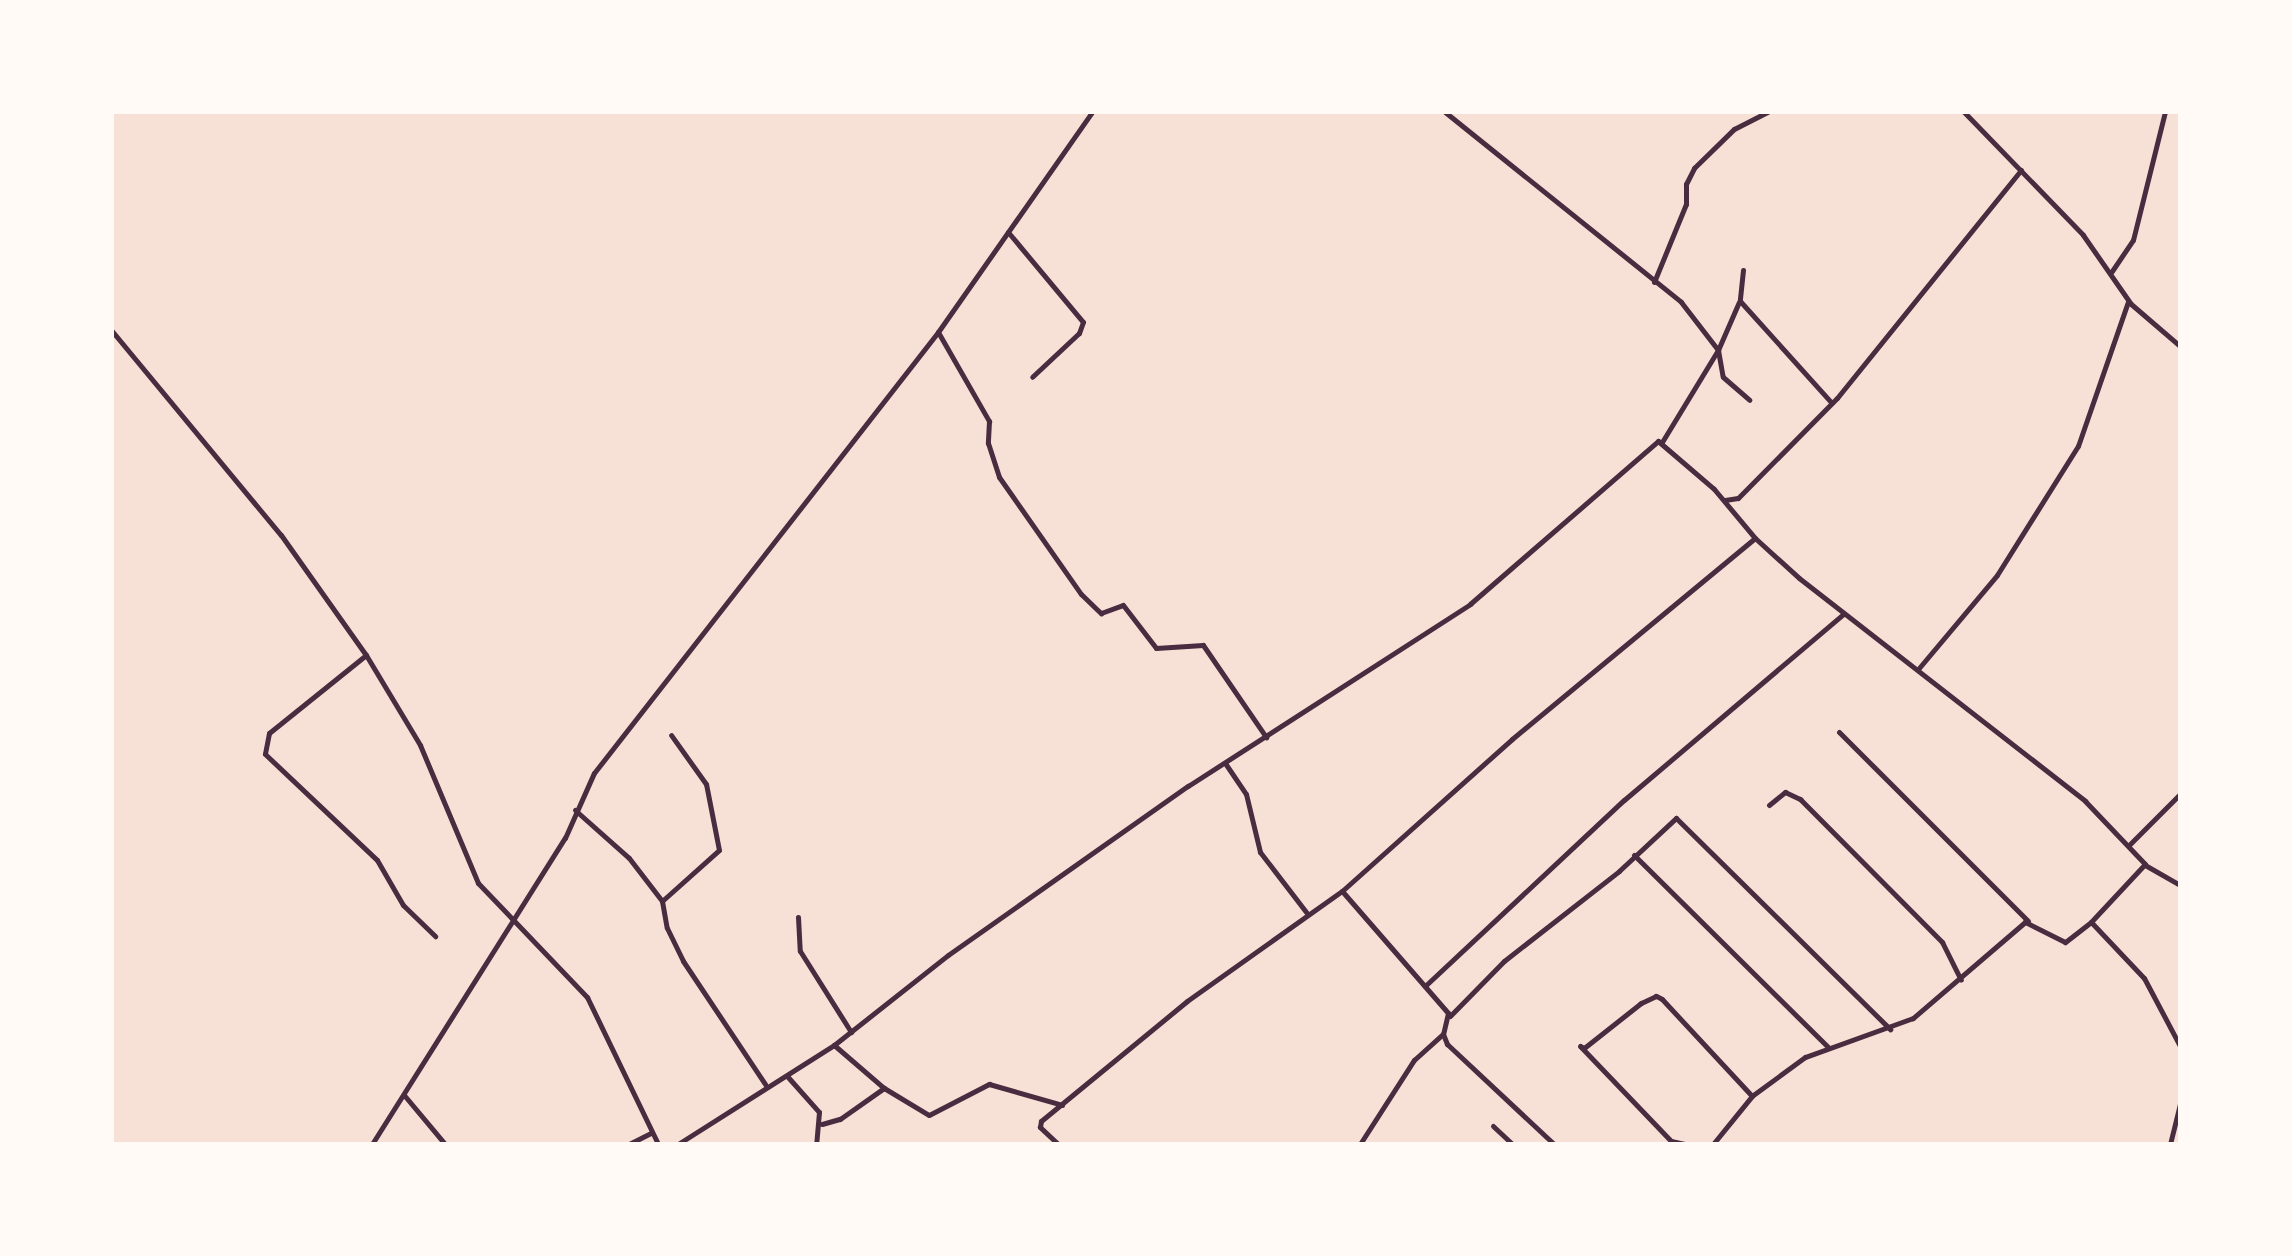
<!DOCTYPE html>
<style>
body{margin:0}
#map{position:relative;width:2292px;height:1256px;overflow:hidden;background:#f7e1d7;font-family:Mulish,sans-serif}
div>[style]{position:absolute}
.minor>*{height:5px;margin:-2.5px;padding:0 2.5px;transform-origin:2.5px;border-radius:2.5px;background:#4a2c40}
span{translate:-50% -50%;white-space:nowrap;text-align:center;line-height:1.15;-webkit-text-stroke:8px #fffaf5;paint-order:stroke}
.frame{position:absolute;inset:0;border:114px solid #fffaf5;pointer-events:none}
</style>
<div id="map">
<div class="minor">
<div style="left:1445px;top:112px;width:303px;rotate:38.8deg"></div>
<div style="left:1681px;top:302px;width:61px;rotate:52.4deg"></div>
<div style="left:1718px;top:350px;width:27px;rotate:80deg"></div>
<div style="left:1723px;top:377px;width:35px;rotate:41deg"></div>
<div style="left:1964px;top:112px;width:171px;rotate:45.9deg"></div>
<div style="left:2083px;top:235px;width:84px;rotate:55.2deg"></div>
<div style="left:2131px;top:304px;width:65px;rotate:40.6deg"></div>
<div style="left:1008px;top:232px;width:117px;rotate:50.2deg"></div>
<div style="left:1083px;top:322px;width:12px;rotate:110deg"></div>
<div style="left:1079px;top:333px;width:64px;rotate:136.9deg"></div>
<div style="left:1743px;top:270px;width:31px;rotate:96deg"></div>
<div style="left:1740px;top:301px;width:137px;rotate:48deg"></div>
<div style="left:2112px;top:271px;width:37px;rotate:-56deg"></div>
<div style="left:2133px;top:240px;width:132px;rotate:-76deg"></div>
<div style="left:1654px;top:282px;width:84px;rotate:-67.7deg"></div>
<div style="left:1686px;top:204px;width:20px;rotate:-90deg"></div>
<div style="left:1686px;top:184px;width:18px;rotate:-63deg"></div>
<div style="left:1694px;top:168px;width:56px;rotate:-44.3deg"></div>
<div style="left:1734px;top:129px;width:38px;rotate:-27deg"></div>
<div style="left:112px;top:331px;width:265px;rotate:50.4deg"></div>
<div style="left:281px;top:535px;width:147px;rotate:54.7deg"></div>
<div style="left:366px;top:655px;width:105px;rotate:59deg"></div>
<div style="left:420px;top:745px;width:150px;rotate:67.2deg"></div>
<div style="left:478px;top:883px;width:158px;rotate:46.3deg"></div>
<div style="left:587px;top:997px;width:163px;rotate:64.2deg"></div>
<div style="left:938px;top:332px;width:103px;rotate:60.2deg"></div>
<div style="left:989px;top:421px;width:22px;rotate:93deg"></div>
<div style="left:988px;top:443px;width:36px;rotate:72deg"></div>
<div style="left:999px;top:477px;width:143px;rotate:55deg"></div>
<div style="left:1081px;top:594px;width:28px;rotate:44deg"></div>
<div style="left:1101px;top:613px;width:23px;rotate:-20deg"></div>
<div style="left:1123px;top:605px;width:54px;rotate:52.5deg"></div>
<div style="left:1156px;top:648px;width:47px;rotate:-3.7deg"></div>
<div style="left:1203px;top:645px;width:112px;rotate:55.6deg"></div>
<div style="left:1662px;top:442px;width:108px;rotate:-58.7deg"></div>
<div style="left:1718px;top:350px;width:52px;rotate:-66.4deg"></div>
<div style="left:1725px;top:500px;width:13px;rotate:-9deg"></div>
<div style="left:1738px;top:498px;width:141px;rotate:-45.3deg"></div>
<div style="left:1837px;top:398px;width:293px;rotate:-51.1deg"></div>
<div style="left:366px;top:655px;width:124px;rotate:141.2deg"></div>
<div style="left:269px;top:733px;width:21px;rotate:101deg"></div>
<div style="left:265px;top:754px;width:154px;rotate:43.4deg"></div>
<div style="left:377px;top:860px;width:52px;rotate:60deg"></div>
<div style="left:403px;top:905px;width:45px;rotate:44.1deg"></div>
<div style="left:1919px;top:668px;width:121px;rotate:-50deg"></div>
<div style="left:1997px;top:575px;width:152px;rotate:-57.9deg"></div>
<div style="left:2078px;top:446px;width:152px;rotate:-70.9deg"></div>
<div style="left:1839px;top:732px;width:267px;rotate:45deg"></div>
<div style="left:1225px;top:763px;width:37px;rotate:56deg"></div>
<div style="left:1246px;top:794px;width:60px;rotate:76.4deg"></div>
<div style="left:1260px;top:852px;width:76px;rotate:52.5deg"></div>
<div style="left:1769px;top:805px;width:21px;rotate:-39deg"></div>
<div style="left:1785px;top:792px;width:17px;rotate:25deg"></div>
<div style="left:1800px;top:799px;width:202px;rotate:45.2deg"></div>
<div style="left:1942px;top:942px;width:42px;rotate:63.4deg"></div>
<div style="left:575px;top:810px;width:72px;rotate:41.6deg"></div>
<div style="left:629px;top:858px;width:54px;rotate:52.5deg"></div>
<div style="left:662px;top:901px;width:27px;rotate:80deg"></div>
<div style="left:667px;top:928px;width:37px;rotate:64deg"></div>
<div style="left:683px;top:961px;width:148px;rotate:56.3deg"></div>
<div style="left:2130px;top:844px;width:71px;rotate:-45deg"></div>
<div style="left:1634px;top:855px;width:274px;rotate:44.7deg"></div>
<div style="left:2145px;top:865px;width:40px;rotate:29.7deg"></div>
<div style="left:1342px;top:891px;width:162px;rotate:49deg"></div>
<div style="left:1448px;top:1013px;width:22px;rotate:103deg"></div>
<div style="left:1443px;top:1034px;width:11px;rotate:68deg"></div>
<div style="left:1447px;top:1044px;width:146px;rotate:43.1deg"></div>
<div style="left:662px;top:901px;width:76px;rotate:-41.8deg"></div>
<div style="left:719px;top:850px;width:67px;rotate:-101.1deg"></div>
<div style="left:706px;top:784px;width:60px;rotate:-125.5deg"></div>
<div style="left:798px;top:917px;width:34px;rotate:87deg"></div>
<div style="left:800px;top:951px;width:96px;rotate:57.8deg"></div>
<div style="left:2091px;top:922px;width:77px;rotate:46.6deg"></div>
<div style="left:2144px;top:978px;width:77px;rotate:62.1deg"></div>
<div style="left:1425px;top:986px;width:272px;rotate:-43.1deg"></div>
<div style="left:1624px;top:800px;width:287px;rotate:-40.3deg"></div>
<div style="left:1450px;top:1016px;width:77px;rotate:-45.5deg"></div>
<div style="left:1504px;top:961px;width:146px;rotate:-38deg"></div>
<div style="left:1619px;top:871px;width:78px;rotate:-42.9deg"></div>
<div style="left:1676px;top:818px;width:301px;rotate:44.6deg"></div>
<div style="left:834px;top:1045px;width:66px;rotate:40.7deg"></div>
<div style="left:787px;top:1076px;width:48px;rotate:48.4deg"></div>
<div style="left:819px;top:1112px;width:32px;rotate:95deg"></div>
<div style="left:404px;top:1095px;width:64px;rotate:50.1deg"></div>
<div style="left:822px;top:1124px;width:19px;rotate:-16deg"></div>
<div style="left:840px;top:1119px;width:54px;rotate:-35.2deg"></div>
<div style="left:884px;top:1088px;width:52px;rotate:31deg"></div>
<div style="left:929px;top:1115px;width:68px;rotate:-27.3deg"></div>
<div style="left:989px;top:1084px;width:76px;rotate:16deg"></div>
<div style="left:1493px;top:1126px;width:26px;rotate:43deg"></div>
<div style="left:1671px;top:1141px;width:14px;rotate:12deg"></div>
<div style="left:372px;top:1144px;width:362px;rotate:-57.8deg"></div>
<div style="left:565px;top:838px;width:71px;rotate:-66deg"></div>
<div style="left:594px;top:773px;width:559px;rotate:-52.04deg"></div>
<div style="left:938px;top:332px;width:269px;rotate:-55deg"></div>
<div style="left:629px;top:1144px;width:25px;rotate:-27deg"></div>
<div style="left:678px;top:1144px;width:185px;rotate:-32.4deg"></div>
<div style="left:834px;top:1045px;width:145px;rotate:-38.3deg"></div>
<div style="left:948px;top:955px;width:294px;rotate:-35.2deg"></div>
<div style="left:1188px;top:786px;width:336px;rotate:-32.8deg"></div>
<div style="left:1470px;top:604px;width:249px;rotate:-40.9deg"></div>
<div style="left:1658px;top:441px;width:74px;rotate:40.6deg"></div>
<div style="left:1714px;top:489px;width:64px;rotate:50.1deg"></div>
<div style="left:1755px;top:538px;width:59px;rotate:42.3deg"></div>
<div style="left:1799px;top:578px;width:363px;rotate:37.9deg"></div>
<div style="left:2085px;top:801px;width:87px;rotate:46.4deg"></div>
<div style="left:2145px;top:864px;width:79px;rotate:133deg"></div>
<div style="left:2091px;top:922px;width:33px;rotate:142deg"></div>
<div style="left:2065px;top:942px;width:45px;rotate:-153.4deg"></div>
<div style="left:2025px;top:922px;width:148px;rotate:139.4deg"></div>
<div style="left:1913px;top:1018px;width:115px;rotate:160.1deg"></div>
<div style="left:1805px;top:1057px;width:66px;rotate:143.7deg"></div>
<div style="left:1752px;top:1096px;width:132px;rotate:-132.9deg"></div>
<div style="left:1662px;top:999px;width:7px;rotate:-153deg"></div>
<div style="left:1656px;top:996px;width:17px;rotate:155deg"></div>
<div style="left:1641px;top:1003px;width:73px;rotate:141.7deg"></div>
<div style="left:1584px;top:1048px;width:4px;rotate:-153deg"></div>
<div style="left:1580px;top:1046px;width:136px;rotate:46.2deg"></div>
<div style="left:1058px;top:1144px;width:25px;rotate:-137deg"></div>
<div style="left:1040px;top:1127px;width:6px;rotate:-81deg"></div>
<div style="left:1041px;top:1121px;width:189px;rotate:-39.4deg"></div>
<div style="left:1187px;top:1001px;width:190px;rotate:-35.4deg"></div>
<div style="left:1342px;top:891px;width:228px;rotate:-41.8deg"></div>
<div style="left:1512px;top:739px;width:315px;rotate:-39.6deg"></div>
<div style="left:1360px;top:1144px;width:100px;rotate:-57.3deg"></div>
<div style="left:1414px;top:1060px;width:39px;rotate:-42deg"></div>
<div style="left:1713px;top:1144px;width:62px;rotate:-50.9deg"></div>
<div style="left:2170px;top:1144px;width:41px;rotate:-76deg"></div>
</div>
<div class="frame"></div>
</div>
